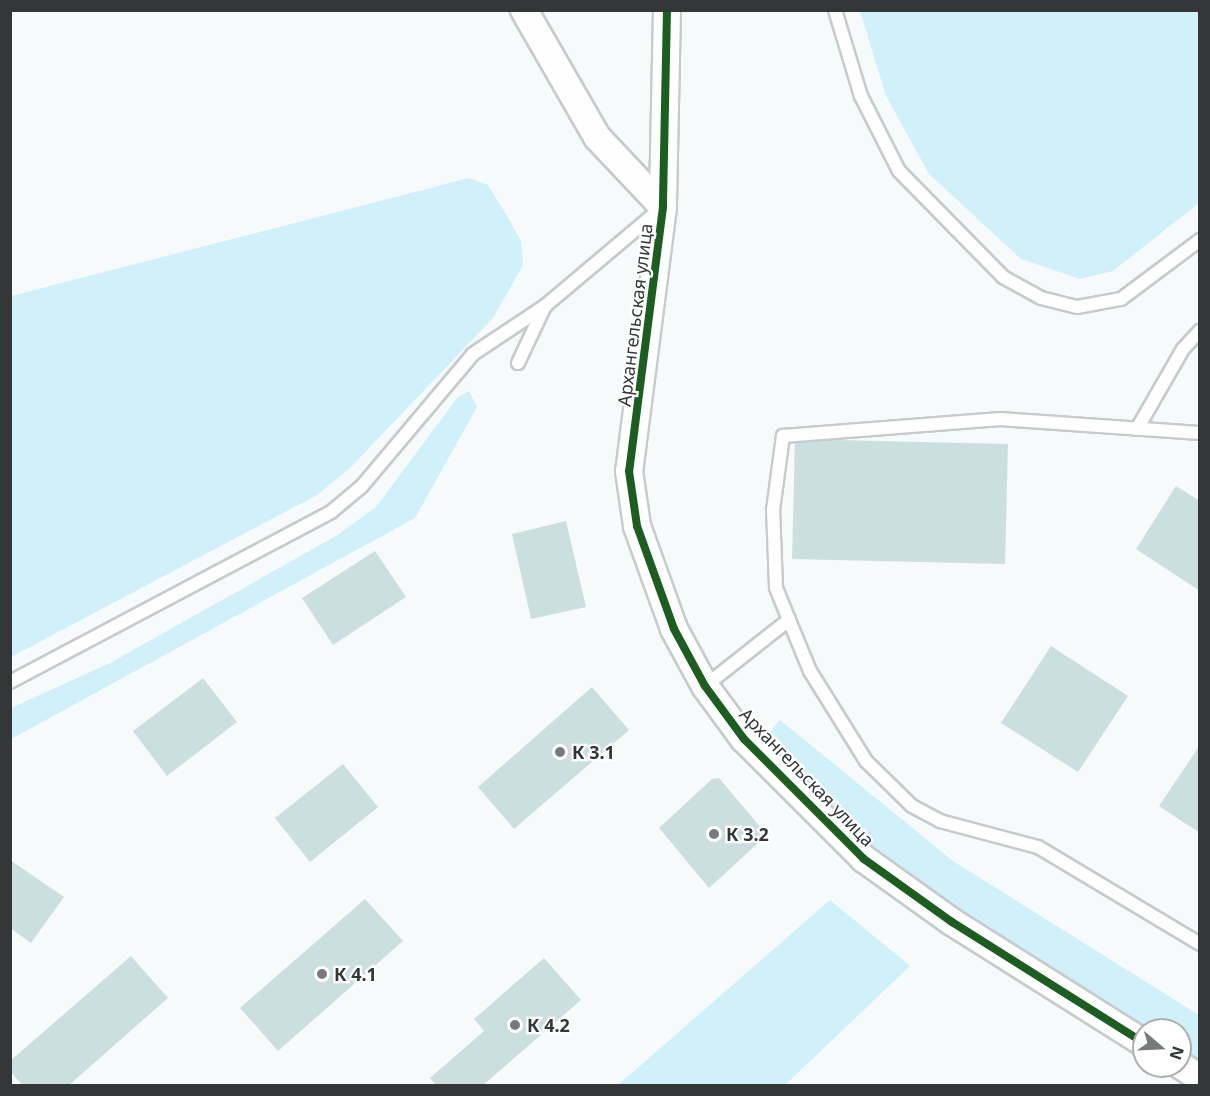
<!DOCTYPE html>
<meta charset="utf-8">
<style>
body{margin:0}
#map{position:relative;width:1210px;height:1096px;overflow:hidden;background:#f6fafb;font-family:"Noto Sans",sans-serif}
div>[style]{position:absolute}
.green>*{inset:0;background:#d0f0fa}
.building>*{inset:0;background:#ccdfe0}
.roads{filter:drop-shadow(2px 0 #c7cbcc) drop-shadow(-2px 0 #c7cbcc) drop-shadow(0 2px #c7cbcc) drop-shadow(0 -2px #c7cbcc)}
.lane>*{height:12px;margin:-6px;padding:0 6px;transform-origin:6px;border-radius:6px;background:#fefefe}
.street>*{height:26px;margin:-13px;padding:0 13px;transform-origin:13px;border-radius:13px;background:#fefefe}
.cycleway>*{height:8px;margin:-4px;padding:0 4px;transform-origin:4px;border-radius:4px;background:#1b5e20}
.dots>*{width:16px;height:16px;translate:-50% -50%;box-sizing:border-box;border:3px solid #fff;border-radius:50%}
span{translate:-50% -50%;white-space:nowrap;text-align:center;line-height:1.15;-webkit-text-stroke:4.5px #fff;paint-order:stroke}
.street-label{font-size:18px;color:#343738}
.poi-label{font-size:18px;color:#343738;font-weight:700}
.left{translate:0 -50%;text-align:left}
.frame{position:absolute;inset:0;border:12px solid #343738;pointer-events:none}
.north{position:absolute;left:1132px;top:1018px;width:60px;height:60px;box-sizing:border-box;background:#fff;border:2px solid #aeafaf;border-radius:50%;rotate:109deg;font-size:16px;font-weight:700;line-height:24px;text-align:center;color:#343738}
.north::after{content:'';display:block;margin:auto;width:21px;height:27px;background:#787b7c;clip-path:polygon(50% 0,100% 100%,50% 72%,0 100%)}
</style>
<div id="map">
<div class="green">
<div style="clip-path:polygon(860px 11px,1199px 11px,1199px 203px,1113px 271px,1080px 279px,1021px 259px,929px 174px,886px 96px)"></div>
<div style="clip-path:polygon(469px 178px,488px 185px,511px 223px,521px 241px,523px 265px,493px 318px,349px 469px,317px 495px,11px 657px,11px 296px)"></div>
<div style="clip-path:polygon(469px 391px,477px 407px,415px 518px,11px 739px,11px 708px,110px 663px,336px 536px,376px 507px,458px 397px)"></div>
<div style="clip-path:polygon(780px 720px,953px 861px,1199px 1015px,1199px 1061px,1180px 1048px,1180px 1030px,1151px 1030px,959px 908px,872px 845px,821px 802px,773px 750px,768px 734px)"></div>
<div style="clip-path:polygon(830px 900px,910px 966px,785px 1085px,618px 1085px)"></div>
</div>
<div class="building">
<div style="clip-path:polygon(795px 439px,1008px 444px,1005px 564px,792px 559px)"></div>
<div style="clip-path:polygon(1176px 486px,1200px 501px,1200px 591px,1136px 549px)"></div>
<div style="clip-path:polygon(566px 521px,586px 607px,531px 619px,512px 534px)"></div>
<div style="clip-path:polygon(375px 551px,406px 597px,333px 645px,302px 598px)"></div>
<div style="clip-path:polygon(1051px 646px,1128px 696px,1078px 772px,1001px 723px)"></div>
<div style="clip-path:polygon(203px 678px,237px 722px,167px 776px,133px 731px)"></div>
<div style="clip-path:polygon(592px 687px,629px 730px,514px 829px,478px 787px)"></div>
<div style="clip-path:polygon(1200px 745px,1200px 833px,1159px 806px)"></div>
<div style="clip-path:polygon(343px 764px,378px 807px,310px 862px,275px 818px)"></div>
<div style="clip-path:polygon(719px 778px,767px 835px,709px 888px,659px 828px,712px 779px)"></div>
<div style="clip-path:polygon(10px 860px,64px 897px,31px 943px,10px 928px)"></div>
<div style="clip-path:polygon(365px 899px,403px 941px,278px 1051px,240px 1008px)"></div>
<div style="clip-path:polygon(131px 956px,168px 998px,68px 1086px,23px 1086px,10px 1071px,10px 1061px)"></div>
<div style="clip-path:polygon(544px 958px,581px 1000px,482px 1086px,437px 1086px,430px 1078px,484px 1031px,474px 1019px)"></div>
</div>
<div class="roads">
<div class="lane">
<div style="left:835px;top:10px;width:90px;rotate:73.2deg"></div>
<div style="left:861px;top:96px;width:84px;rotate:63.1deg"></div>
<div style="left:899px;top:171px;width:148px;rotate:45.5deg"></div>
<div style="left:1003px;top:277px;width:43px;rotate:28.9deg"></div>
<div style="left:1041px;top:298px;width:37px;rotate:14deg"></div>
<div style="left:1077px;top:307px;width:45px;rotate:-10.3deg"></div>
<div style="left:1121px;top:299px;width:99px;rotate:-36.8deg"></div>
<div style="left:518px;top:363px;width:63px;rotate:-64.7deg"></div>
<div style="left:545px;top:306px;width:150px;rotate:-40.1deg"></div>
<div style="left:1137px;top:429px;width:92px;rotate:-60.1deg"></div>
<div style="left:1183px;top:349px;width:25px;rotate:-47deg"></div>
<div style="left:789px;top:620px;width:55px;rotate:67.6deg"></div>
<div style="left:810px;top:671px;width:106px;rotate:58.1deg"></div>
<div style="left:866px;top:761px;width:64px;rotate:44.4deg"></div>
<div style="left:912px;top:806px;width:32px;rotate:28deg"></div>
<div style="left:940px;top:821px;width:101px;rotate:14.9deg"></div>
<div style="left:1038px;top:847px;width:189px;rotate:30.9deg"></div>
<div style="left:10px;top:682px;width:363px;rotate:-27.9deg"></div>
<div style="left:331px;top:512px;width:40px;rotate:-40deg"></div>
<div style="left:362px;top:486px;width:172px;rotate:-49.9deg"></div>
<div style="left:473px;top:354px;width:87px;rotate:-33.7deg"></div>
<div style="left:705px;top:686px;width:107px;rotate:-38.2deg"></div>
<div style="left:789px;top:620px;width:35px;rotate:-112deg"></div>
<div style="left:776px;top:587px;width:77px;rotate:-92.2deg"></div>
<div style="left:773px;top:510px;width:75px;rotate:-82.3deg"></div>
<div style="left:783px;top:436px;width:218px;rotate:-4.5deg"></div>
<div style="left:1000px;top:419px;width:200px;rotate:4deg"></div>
</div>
<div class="street">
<div style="left:524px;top:10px;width:146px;rotate:60.1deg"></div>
<div style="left:597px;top:137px;width:96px;rotate:46.7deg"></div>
<div style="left:667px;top:10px;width:197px;rotate:91.2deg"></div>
<div style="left:663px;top:207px;width:266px;rotate:97.3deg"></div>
<div style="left:629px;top:471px;width:56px;rotate:81.7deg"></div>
<div style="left:637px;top:526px;width:109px;rotate:70.2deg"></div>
<div style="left:674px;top:629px;width:65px;rotate:61.5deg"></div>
<div style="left:705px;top:686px;width:66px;rotate:53.7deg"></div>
<div style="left:744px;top:739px;width:170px;rotate:45deg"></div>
<div style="left:864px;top:859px;width:108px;rotate:35.6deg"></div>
<div style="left:952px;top:922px;width:227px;rotate:32.2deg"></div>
<div style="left:1180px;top:1065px;width:24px;rotate:33deg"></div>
</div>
</div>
<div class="cycleway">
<div style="left:667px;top:10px;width:197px;rotate:91.2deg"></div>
<div style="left:663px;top:207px;width:266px;rotate:97.3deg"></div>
<div style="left:629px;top:471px;width:56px;rotate:81.7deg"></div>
<div style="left:637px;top:526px;width:109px;rotate:70.2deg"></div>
<div style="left:674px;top:629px;width:65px;rotate:61.5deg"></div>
<div style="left:705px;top:686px;width:66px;rotate:53.7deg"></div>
<div style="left:744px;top:739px;width:170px;rotate:45deg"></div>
<div style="left:864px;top:859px;width:108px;rotate:35.6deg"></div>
<div style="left:952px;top:922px;width:227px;rotate:32.2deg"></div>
</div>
<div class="dots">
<div style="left:560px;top:752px;background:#787b7c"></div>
<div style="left:714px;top:834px;background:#787b7c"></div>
<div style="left:322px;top:974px;background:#787b7c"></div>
<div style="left:515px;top:1025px;background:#787b7c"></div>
</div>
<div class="street-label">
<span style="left:635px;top:315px;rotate:-83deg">Архангельская улица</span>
<span style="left:807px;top:777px;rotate:46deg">Архангельская улица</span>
</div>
<div class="poi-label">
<span class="left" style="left:572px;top:752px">К 3.1</span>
<span class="left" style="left:726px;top:834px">К 3.2</span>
<span class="left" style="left:334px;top:974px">К 4.1</span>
<span class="left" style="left:527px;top:1025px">К 4.2</span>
</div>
<div class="frame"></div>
<div class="north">N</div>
</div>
